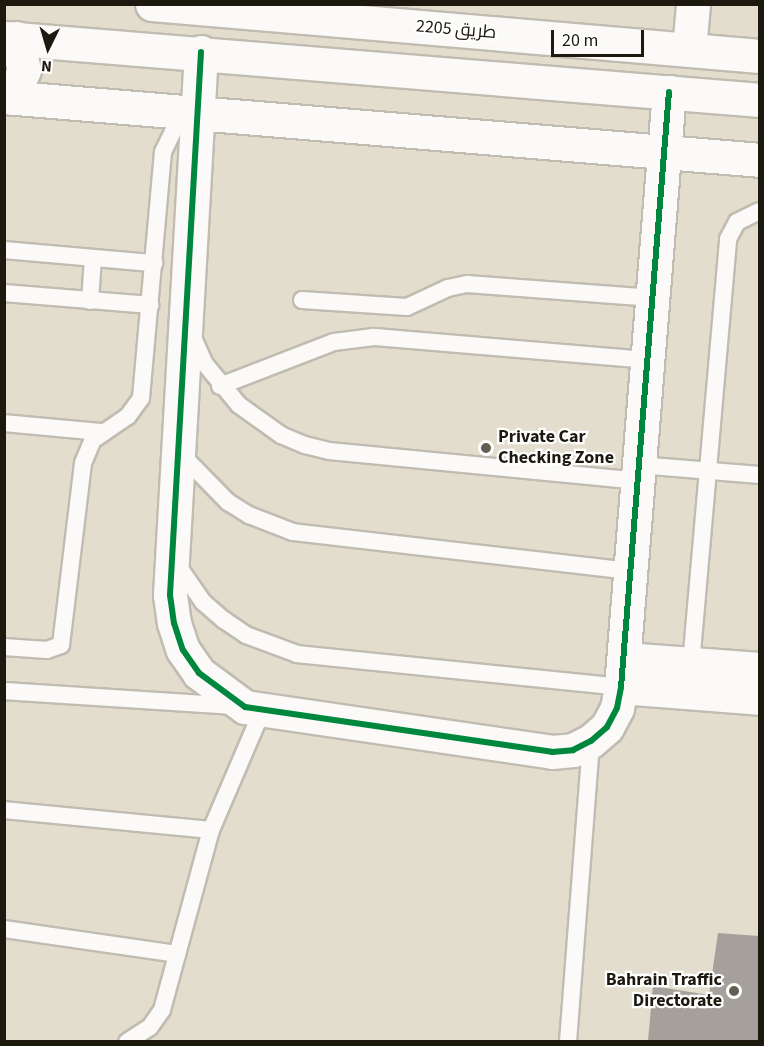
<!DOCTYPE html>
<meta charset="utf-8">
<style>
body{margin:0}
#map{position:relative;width:764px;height:1046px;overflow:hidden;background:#e3ddce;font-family:"Source Sans 3",Cairo,sans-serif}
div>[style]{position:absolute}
.shadow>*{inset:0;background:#0003}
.building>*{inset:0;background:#a5a09c}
.roads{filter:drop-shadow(2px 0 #c1bcb1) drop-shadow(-2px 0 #c1bcb1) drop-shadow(0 2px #c1bcb1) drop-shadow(0 -2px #c1bcb1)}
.lane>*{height:16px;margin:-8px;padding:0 8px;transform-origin:8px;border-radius:8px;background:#fbfaf8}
.street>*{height:33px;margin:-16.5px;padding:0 16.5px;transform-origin:16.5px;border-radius:16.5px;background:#fbfaf8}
.cycleway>*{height:6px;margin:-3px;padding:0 3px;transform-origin:3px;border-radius:3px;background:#00873e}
.dots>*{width:16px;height:16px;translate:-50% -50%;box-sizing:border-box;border:3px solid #fff;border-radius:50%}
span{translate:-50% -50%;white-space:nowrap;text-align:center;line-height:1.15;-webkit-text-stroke:4.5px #fff;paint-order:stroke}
.street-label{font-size:18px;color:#1d190f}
.poi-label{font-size:18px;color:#1d190f;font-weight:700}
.left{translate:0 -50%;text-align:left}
.right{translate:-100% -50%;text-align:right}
.frame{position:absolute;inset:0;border:6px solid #1d190f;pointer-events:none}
.north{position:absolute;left:18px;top:18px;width:60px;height:60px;-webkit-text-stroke:4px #fff;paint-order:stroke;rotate:185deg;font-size:16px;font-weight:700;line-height:24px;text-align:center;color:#1d190f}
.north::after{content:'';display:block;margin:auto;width:21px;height:27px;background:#1d190f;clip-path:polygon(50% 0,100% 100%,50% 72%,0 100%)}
.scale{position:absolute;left:551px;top:30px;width:93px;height:27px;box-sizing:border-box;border:3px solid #1d190f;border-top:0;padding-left:8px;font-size:18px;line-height:21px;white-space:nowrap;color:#1d190f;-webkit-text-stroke:4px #fff;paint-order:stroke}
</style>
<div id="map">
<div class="shadow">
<div style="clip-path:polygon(719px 935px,760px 938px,760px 1042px,650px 1042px,654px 988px,710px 997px)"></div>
</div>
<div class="building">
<div style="clip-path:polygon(718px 933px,759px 936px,759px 1041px,648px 1041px,653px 986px,709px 995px)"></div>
</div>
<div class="roads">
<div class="lane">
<div style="left:4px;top:250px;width:151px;rotate:5deg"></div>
<div style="left:4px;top:293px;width:147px;rotate:4.7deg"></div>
<div style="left:302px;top:300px;width:105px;rotate:3.8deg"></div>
<div style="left:407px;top:307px;width:45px;rotate:-24.9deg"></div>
<div style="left:448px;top:288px;width:19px;rotate:-12deg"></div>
<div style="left:467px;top:284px;width:187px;rotate:4.3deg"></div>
<div style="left:90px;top:301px;width:43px;rotate:-86deg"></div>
<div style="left:191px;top:333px;width:34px;rotate:66deg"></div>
<div style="left:205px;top:364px;width:53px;rotate:50.3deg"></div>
<div style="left:239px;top:405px;width:52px;rotate:35.5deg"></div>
<div style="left:281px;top:435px;width:26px;rotate:23deg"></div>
<div style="left:305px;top:445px;width:25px;rotate:14deg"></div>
<div style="left:329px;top:451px;width:310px;rotate:5.5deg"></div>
<div style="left:220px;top:386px;width:122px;rotate:-21.1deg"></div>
<div style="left:334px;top:342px;width:40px;rotate:-7.1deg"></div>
<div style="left:374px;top:337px;width:274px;rotate:4.8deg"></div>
<div style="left:4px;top:423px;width:97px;rotate:5.3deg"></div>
<div style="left:180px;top:453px;width:69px;rotate:45.6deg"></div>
<div style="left:228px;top:502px;width:25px;rotate:32deg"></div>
<div style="left:249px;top:515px;width:47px;rotate:21.1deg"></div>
<div style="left:293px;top:532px;width:340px;rotate:6.6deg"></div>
<div style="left:639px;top:465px;width:121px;rotate:4.7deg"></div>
<div style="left:176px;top:563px;width:47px;rotate:55.3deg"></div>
<div style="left:203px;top:602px;width:28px;rotate:41deg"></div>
<div style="left:224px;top:620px;width:27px;rotate:34deg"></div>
<div style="left:246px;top:635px;width:54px;rotate:20.4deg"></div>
<div style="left:297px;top:654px;width:326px;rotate:5.8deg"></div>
<div style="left:4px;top:647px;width:43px;rotate:4deg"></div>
<div style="left:47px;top:650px;width:15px;rotate:-20deg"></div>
<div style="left:61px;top:645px;width:183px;rotate:-83.1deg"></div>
<div style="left:83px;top:463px;width:25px;rotate:-67deg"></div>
<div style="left:93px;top:440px;width:42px;rotate:-34.4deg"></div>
<div style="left:128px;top:416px;width:22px;rotate:-54deg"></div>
<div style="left:141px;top:398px;width:247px;rotate:-84.9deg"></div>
<div style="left:163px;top:152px;width:25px;rotate:-64deg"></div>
<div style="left:174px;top:129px;width:24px;rotate:-33deg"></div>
<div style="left:691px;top:664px;width:427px;rotate:-85deg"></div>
<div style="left:728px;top:239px;width:19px;rotate:-62deg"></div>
<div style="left:737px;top:222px;width:25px;rotate:-26deg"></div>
<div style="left:4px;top:691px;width:231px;rotate:3.7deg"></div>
<div style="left:4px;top:810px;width:208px;rotate:5.5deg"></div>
<div style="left:4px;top:929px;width:175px;rotate:8.2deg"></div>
<div style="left:127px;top:1042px;width:27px;rotate:-33deg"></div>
<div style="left:150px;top:1027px;width:21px;rotate:-55deg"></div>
<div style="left:162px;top:1010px;width:187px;rotate:-74.8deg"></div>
<div style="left:211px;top:830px;width:129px;rotate:-66.8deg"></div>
<div style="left:568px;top:1042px;width:302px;rotate:-85.6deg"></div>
</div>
<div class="street">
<div style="left:152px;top:4px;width:610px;rotate:4.89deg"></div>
<div style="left:4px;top:38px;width:759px;rotate:4.69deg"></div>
<div style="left:689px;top:50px;width:46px;rotate:-85deg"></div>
<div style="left:201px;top:52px;width:544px;rotate:93.27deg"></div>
<div style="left:170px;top:595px;width:28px;rotate:82deg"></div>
<div style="left:174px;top:623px;width:28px;rotate:72deg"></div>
<div style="left:183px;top:650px;width:28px;rotate:55deg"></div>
<div style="left:199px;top:673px;width:57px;rotate:36.5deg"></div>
<div style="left:245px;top:707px;width:310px;rotate:8.3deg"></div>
<div style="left:552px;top:752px;width:21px;rotate:-5deg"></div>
<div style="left:573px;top:750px;width:20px;rotate:-27deg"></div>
<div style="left:591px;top:741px;width:21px;rotate:-41deg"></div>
<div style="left:607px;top:727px;width:21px;rotate:-62deg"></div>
<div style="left:617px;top:708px;width:21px;rotate:-79deg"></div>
<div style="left:621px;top:687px;width:597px;rotate:-85.39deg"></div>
<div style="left:4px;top:97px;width:759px;rotate:4.76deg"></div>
<div style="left:12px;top:98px;width:30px;rotate:-67deg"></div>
<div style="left:24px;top:70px;width:33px;rotate:-104deg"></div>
<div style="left:624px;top:659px;width:136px;rotate:4.2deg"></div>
<div style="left:621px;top:687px;width:139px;rotate:4.5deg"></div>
</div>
</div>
<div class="cycleway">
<div style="left:201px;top:52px;width:544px;rotate:93.27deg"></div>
<div style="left:170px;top:595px;width:28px;rotate:82deg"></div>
<div style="left:174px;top:623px;width:28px;rotate:72deg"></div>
<div style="left:183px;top:650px;width:28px;rotate:55deg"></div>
<div style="left:199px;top:673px;width:57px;rotate:36.5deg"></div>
<div style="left:245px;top:707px;width:310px;rotate:8.3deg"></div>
<div style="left:552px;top:752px;width:21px;rotate:-5deg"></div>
<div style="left:573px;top:750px;width:20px;rotate:-27deg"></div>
<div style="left:591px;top:741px;width:21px;rotate:-41deg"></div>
<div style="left:607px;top:727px;width:21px;rotate:-62deg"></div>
<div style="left:617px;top:708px;width:21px;rotate:-79deg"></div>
<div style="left:621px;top:687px;width:597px;rotate:-85.39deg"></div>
</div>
<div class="dots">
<div style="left:486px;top:448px;background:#625e52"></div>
<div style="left:734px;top:991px;background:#625e52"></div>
</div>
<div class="street-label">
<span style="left:456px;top:30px;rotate:5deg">طريق 2205</span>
</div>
<div class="poi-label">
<span class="left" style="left:498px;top:448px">Private Car<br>Checking Zone</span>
<span class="right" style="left:722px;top:991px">Bahrain Traffic<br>Directorate</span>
</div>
<div class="frame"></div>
<div class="north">N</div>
<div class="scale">20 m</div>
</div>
